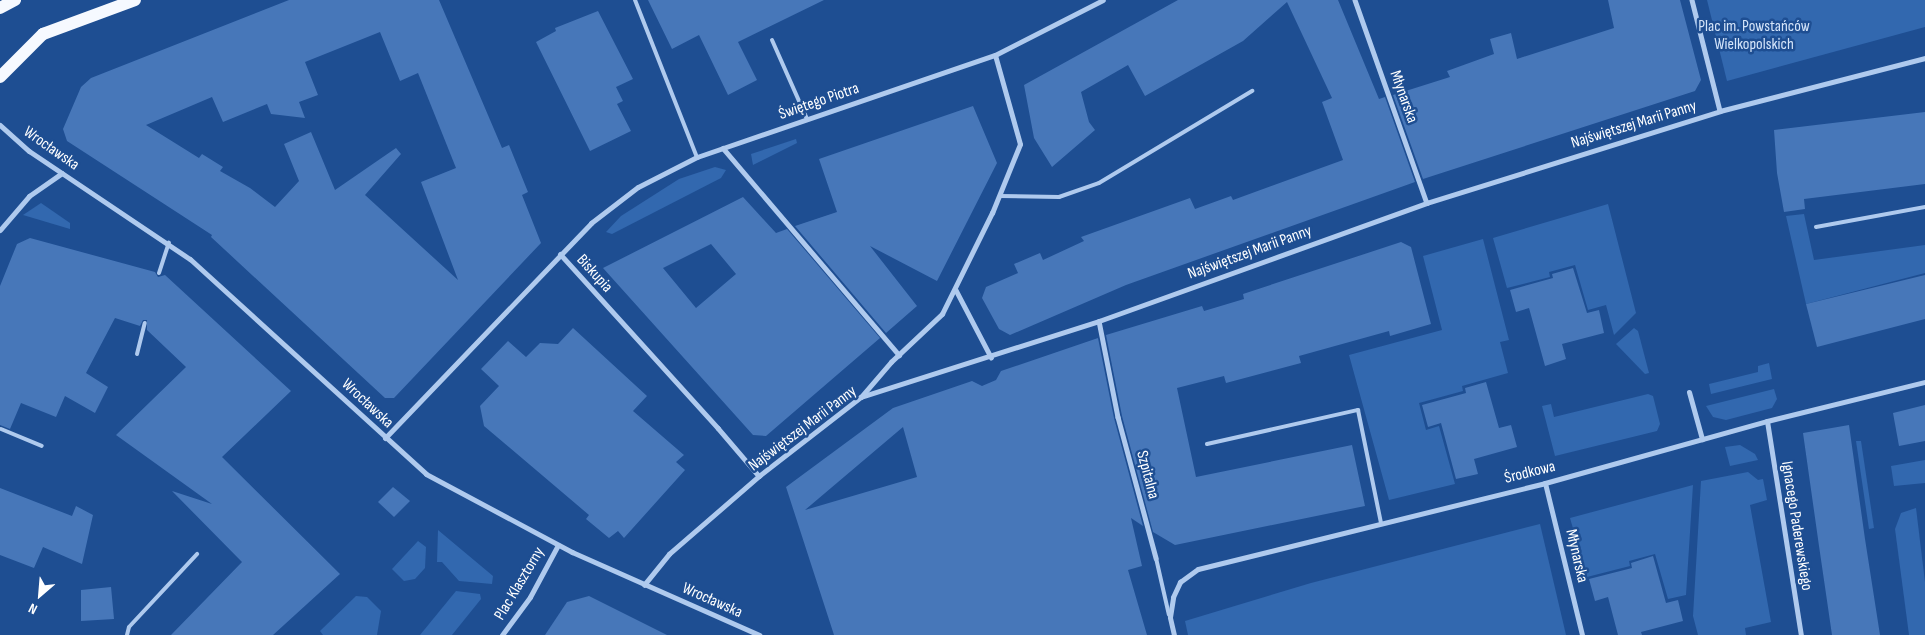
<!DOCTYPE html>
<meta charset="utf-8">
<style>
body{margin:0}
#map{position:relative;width:1925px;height:635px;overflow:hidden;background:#1e4e92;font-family:"Sofia Sans Condensed",sans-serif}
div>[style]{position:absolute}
.green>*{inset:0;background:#3268af}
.building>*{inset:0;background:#4777b9}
.service>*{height:4px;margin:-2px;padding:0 2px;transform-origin:2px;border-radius:2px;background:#afcaee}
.pedestrian>*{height:4.5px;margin:-2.25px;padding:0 2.25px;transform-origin:2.25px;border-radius:2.25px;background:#afcaee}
.minor>*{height:5px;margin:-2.5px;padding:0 2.5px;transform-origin:2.5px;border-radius:2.5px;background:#afcaee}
.primary>*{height:12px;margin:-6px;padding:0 6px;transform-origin:6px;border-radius:6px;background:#f6f9ff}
span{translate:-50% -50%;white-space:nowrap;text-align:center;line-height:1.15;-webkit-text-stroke:5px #1e4e92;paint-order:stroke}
.park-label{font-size:16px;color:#d5e5fa}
.street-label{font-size:16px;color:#fff}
.north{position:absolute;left:15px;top:570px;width:50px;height:50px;-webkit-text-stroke:4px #1e4e92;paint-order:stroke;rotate:207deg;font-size:14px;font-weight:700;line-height:20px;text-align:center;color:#fff}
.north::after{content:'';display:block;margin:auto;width:18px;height:22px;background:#fff;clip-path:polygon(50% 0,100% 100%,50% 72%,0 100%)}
</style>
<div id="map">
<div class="green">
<div style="clip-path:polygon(1707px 0,1925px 0,1925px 27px,1727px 81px)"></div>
<div style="clip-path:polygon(796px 139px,797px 143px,753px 165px,751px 154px)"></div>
<div style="clip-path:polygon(715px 167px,726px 170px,721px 178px,612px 234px,606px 232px,621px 216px,679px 179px)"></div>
<div style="clip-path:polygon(41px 203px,70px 223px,70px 229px,23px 215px)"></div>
<div style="clip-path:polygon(1608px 204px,1636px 313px,1614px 335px,1606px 305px,1588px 310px,1575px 265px,1549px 272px,1550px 277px,1507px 288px,1493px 238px)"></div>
<div style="clip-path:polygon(1804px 214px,1814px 260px,1925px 245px,1925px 273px,1806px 304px,1786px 216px)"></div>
<div style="clip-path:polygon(1483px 239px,1509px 340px,1500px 342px,1508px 373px,1462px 386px,1463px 391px,1419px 403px,1426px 430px,1439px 426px,1455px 484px,1389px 500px,1349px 355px,1442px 330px,1423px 256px)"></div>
<div style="clip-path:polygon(1634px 328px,1638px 331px,1649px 373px,1645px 374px,1616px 344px)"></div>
<div style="clip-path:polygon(1769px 363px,1772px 379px,1711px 394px,1709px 384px,1758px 372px,1758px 366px)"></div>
<div style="clip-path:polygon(1774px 389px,1777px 399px,1772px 408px,1726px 420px,1713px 417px,1706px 406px)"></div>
<div style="clip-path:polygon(1648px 394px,1653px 396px,1660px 424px,1657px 431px,1555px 456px,1542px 406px,1551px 404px,1554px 417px)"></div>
<div style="clip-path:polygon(1856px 441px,1861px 441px,1874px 528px,1869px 529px)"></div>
<div style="clip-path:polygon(1740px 445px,1755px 454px,1758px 460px,1730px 466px,1725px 447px)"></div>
<div style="clip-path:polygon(1925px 460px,1925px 483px,1894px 486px,1891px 466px)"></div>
<div style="clip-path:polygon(1748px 472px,1758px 480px,1763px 479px,1767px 500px,1750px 505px,1771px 622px,1745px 628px,1746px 635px,1698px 635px,1693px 616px,1701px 481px)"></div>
<div style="clip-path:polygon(1693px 485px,1686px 595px,1668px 599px,1655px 554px,1629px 561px,1630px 566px,1587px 577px,1570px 518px)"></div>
<div style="clip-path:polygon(1916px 508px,1925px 582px,1925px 635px,1909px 635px,1895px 529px,1901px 513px)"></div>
<div style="clip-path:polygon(1540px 524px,1566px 635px,1188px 635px,1185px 621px,1311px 583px)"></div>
<div style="clip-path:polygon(438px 530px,493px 576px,492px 584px,459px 581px,442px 562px,437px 562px)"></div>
<div style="clip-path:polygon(418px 541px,426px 547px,425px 568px,415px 579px,404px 581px,392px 569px)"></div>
<div style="clip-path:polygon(456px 591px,480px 594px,481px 599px,452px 635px,420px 635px)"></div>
<div style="clip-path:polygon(356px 596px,367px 597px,381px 611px,377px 635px,323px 635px,320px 631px)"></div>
</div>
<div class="building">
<div style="clip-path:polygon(evenodd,289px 0,439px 0,502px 148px,509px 145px,528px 192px,522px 195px,541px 243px,394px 398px,385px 398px,211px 237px,212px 235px,67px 141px,63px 129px,81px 87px,91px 78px,289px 0,380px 32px,400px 81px,418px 73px,456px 168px,421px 182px,458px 280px,365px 195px,401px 154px,396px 148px,335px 190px,311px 132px,284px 144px,299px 181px,275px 207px,250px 188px,220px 171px,223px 167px,202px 154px,199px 158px,146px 125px,212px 97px,223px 122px,267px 104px,271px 114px,305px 118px,299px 102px,318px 95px,305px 62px,380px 32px)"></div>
<div style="clip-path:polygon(648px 0,824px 0,738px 42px,757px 80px,728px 95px,699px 35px,672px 49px)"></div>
<div style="clip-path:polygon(1178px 0,1338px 0,1379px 99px,1385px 97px,1415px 182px,1126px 285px,1010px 335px,999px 329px,982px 298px,986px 287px,1018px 273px,1014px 264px,1040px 253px,1043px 260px,1084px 241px,1081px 237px,1190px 198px,1195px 209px,1231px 196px,1233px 200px,1343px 160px,1322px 102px,1332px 98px,1287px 2px,1243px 41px,1145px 96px,1128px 65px,1081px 92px,1089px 122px,1095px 130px,1052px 167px,1034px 138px,1024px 85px)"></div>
<div style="clip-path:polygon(1608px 0,1680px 0,1701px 80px,1695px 91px,1423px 179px,1393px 95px,1450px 77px,1447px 71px,1494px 54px,1490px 39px,1511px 33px,1517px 59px,1614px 28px)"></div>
<div style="clip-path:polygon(598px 11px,633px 79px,616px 87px,623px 101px,617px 104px,631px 131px,590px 151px,536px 42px,556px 31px,555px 28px)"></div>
<div style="clip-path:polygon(973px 106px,997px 163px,937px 281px,870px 246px,917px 306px,886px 333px,795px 226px,837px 212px,819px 159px)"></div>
<div style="clip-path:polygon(1925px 112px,1925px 184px,1804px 199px,1805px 209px,1784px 212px,1777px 173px,1774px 130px)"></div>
<div style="clip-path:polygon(evenodd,743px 197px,776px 233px,787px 229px,880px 338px,766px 436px,753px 435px,603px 268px,743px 197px,711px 244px,736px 274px,696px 308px,663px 268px,711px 244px)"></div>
<div style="clip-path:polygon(30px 238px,155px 272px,158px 277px,165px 275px,291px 391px,222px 457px,340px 574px,273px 635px,171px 635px,242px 562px,172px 491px,212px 504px,116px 435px,186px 367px,147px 330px,147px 320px,143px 320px,140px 326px,115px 318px,86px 373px,108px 387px,95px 413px,65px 396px,56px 417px,21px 403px,10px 429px,0 425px,0 286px,17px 244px)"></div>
<div style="clip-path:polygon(1401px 242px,1411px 247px,1431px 324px,1390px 336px,1389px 331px,1299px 356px,1301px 363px,1226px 383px,1224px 376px,1177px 388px,1196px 477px,1352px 445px,1365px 506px,1175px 545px,1153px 532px,1122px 416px,1106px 335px,1202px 306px,1204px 311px,1244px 299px,1243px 294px)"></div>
<div style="clip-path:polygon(1573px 268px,1587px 313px,1599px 310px,1604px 333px,1562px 344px,1566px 359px,1545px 366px,1529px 308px,1516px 312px,1510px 290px,1553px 278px,1552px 274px)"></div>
<div style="clip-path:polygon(1925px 275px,1925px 319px,1817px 347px,1806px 304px)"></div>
<div style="clip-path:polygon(573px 328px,647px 396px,633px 411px,684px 455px,676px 462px,685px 470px,624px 538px,618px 531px,609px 538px,586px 519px,589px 515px,484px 426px,480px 406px,499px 386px,481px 369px,508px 341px,526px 357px,540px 343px,558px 344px)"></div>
<div style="clip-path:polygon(evenodd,1098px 338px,1114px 418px,1143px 526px,1131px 518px,1142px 566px,1128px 570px,1147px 635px,834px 635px,786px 487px,893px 408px,972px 381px,982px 386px,996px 380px,1001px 371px,1098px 338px,903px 427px,917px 477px,805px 510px,903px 427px)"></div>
<div style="clip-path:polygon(1486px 382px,1499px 428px,1511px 425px,1517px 447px,1474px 459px,1478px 474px,1456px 479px,1441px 423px,1428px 427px,1422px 405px,1466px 393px,1465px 388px)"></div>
<div style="clip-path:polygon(1925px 405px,1925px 441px,1899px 446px,1893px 413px)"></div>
<div style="clip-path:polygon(1849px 425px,1865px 539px,1880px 635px,1832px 635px,1819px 546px,1803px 433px)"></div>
<div style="clip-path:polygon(393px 487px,410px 501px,394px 517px,378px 502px)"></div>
<div style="clip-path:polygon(0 488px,72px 516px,76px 506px,93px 515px,82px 564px,43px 547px,34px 568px,0 555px)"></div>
<div style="clip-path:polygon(1653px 556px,1666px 603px,1678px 600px,1683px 621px,1641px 632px,1642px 635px,1618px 635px,1608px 597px,1595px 601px,1589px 579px,1632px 568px,1631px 563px)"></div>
<div style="clip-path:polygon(111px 587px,114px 619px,81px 621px,81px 590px)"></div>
<div style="clip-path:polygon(589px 596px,667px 635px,545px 635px,567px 602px)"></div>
</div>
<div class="service">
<div style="left:635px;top:0;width:169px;rotate:68.5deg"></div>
<div style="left:772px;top:40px;width:86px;rotate:66.1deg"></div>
<div style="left:1000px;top:196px;width:59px;rotate:1deg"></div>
<div style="left:1059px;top:197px;width:42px;rotate:-19.3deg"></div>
<div style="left:1099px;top:183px;width:179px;rotate:-31deg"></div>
<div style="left:1816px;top:227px;width:111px;rotate:-10.4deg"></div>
<div style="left:159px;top:273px;width:32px;rotate:-72deg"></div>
<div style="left:137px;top:354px;width:32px;rotate:-76deg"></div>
<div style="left:1px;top:429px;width:44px;rotate:22.5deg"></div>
<div style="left:1207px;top:444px;width:155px;rotate:-12.7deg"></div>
<div style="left:1358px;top:410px;width:115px;rotate:78.5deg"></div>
<div style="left:1156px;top:558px;width:58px;rotate:77.2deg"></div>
<div style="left:127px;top:635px;width:8px;rotate:-76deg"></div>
<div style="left:129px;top:627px;width:100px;rotate:-47deg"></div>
</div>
<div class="pedestrian">
<div style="left:1355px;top:0;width:215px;rotate:70.5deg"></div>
<div style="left:1692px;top:0;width:114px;rotate:75.8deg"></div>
<div style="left:723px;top:148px;width:272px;rotate:49.6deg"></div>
<div style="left:956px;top:290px;width:76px;rotate:62.4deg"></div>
<div style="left:1099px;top:321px;width:98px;rotate:78.8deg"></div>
<div style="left:1118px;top:417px;width:146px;rotate:74.9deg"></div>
<div style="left:861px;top:397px;width:46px;rotate:-49.4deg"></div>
<div style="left:891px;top:362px;width:70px;rotate:-43.3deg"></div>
<div style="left:942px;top:314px;width:113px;rotate:-63.7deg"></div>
<div style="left:718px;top:428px;width:63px;rotate:49.5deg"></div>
<div style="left:644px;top:585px;width:40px;rotate:-51deg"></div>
<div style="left:669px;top:554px;width:119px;rotate:-40.9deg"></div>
<div style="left:759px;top:476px;width:129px;rotate:-37.8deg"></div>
<div style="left:861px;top:397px;width:250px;rotate:-17.7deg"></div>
<div style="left:1099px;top:321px;width:349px;rotate:-19.8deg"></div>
<div style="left:1427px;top:203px;width:307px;rotate:-17.4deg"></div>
<div style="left:1720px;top:111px;width:212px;rotate:-14.5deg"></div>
</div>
<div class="minor">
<div style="left:0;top:125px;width:39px;rotate:42deg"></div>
<div style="left:29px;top:151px;width:194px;rotate:33.9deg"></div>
<div style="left:190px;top:259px;width:319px;rotate:42.3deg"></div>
<div style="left:426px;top:474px;width:166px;rotate:28.1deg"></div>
<div style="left:572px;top:552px;width:205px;rotate:23.9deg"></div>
<div style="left:992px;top:213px;width:74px;rotate:-67.9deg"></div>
<div style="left:1020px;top:144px;width:92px;rotate:-105.7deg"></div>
<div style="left:0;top:230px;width:45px;rotate:-49.5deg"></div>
<div style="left:29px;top:196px;width:40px;rotate:-34.9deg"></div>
<div style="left:560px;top:254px;width:235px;rotate:47.8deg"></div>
<div style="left:1689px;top:392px;width:49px;rotate:74.5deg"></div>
<div style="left:1767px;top:421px;width:217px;rotate:81deg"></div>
<div style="left:385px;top:438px;width:298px;rotate:-46.2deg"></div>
<div style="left:591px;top:223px;width:59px;rotate:-37.5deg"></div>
<div style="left:638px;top:187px;width:66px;rotate:-27deg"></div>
<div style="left:697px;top:157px;width:315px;rotate:-18.9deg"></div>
<div style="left:995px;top:55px;width:121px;rotate:-27deg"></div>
<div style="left:1545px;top:483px;width:156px;rotate:76.3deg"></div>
<div style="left:502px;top:635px;width:47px;rotate:-53.6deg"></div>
<div style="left:530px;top:597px;width:59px;rotate:-61.7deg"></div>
<div style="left:1174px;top:635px;width:18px;rotate:-103deg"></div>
<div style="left:1170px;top:617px;width:20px;rotate:-81deg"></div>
<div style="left:1173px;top:597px;width:17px;rotate:-65deg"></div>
<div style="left:1180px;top:582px;width:22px;rotate:-36deg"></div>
<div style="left:1198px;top:569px;width:357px;rotate:-13.9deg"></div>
<div style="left:1545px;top:483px;width:230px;rotate:-15.6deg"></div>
<div style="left:1767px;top:421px;width:163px;rotate:-13.9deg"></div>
</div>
<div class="primary">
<div style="left:0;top:8px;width:17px;rotate:-28deg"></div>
<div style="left:0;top:77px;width:61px;rotate:-45deg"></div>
<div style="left:43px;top:34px;width:98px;rotate:-20.3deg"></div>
</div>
<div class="park-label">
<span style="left:1754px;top:36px">Plac im. Powstańców<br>Wielkopolskich</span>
</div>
<div class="street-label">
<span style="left:1403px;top:97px;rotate:70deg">Młynarska</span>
<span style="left:819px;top:102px;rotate:-19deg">Świętego Piotra</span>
<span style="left:1634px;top:125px;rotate:-17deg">Najświętszej Marii Panny</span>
<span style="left:51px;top:149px;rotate:35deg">Wrocławska</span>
<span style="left:1250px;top:253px;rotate:-20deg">Najświętszej Marii Panny</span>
<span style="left:594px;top:274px;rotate:48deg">Biskupia</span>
<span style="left:367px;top:404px;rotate:43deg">Wrocławska</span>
<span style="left:803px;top:429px;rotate:-37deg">Najświętszej Marii Panny</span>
<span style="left:1530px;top:473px;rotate:-14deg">Środkowa</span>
<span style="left:1147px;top:475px;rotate:75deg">Szpitalna</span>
<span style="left:1796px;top:526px;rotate:81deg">Ignacego Paderewskiego</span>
<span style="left:1576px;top:556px;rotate:77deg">Młynarska</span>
<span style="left:520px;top:584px;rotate:-59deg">Plac Klasztorny</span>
<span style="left:712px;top:601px;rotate:24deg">Wrocławska</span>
</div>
<div class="north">N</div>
</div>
